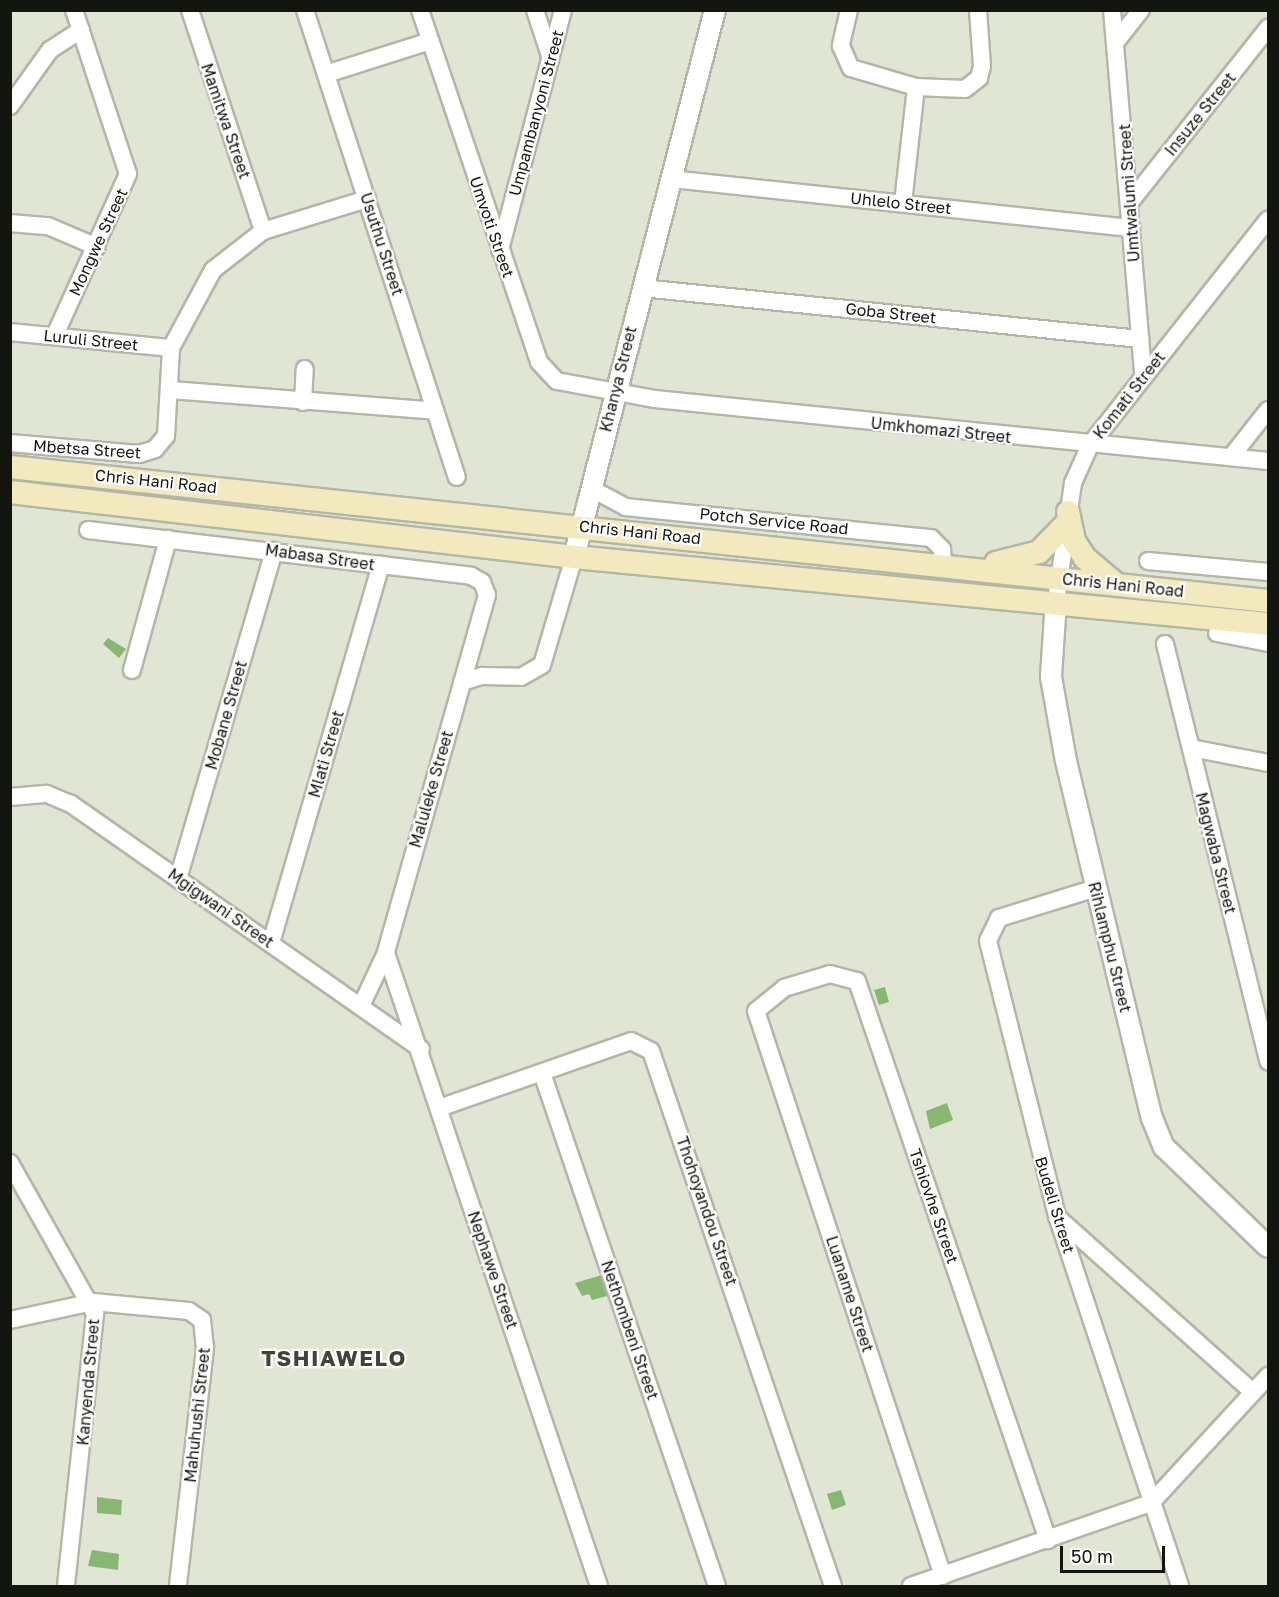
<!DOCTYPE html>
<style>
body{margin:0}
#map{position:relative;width:1279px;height:1597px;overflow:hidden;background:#e1e5d4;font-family:"Golos Text",sans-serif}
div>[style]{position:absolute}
.building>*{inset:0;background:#86b871}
.roads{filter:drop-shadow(2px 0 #b3b6a7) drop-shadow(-2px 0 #b3b6a7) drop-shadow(0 2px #b3b6a7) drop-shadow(0 -2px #b3b6a7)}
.minor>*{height:16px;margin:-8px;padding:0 8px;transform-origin:8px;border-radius:8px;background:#fff}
.tertiary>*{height:20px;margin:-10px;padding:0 10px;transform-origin:10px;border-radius:10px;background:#fff}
.secondary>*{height:22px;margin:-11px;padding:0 11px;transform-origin:11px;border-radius:11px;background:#f2eabe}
span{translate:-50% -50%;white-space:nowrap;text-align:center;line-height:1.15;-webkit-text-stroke:4.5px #fff;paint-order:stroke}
.street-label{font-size:16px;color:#13150f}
.district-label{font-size:22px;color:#404336;font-weight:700;letter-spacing:1.5px}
.frame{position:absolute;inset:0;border:12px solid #13150f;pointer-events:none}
.scale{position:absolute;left:1060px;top:1546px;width:105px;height:27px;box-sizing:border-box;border:3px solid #13150f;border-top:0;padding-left:8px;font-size:18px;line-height:21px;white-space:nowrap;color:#13150f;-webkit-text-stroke:4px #fff;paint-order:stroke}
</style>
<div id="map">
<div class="building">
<div style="clip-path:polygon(108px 638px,126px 649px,119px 658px,103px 644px)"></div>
<div style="clip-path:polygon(885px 987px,889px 1002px,879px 1005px,874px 990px)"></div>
<div style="clip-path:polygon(947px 1103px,953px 1120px,930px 1129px,926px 1111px)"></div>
<div style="clip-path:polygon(602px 1275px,611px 1295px,592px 1300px,589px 1294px,582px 1296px,575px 1283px)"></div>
<div style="clip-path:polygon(841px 1490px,846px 1505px,832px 1510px,827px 1494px)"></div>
<div style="clip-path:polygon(97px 1497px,122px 1500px,121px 1515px,97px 1513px)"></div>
<div style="clip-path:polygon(92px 1550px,119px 1554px,118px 1570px,88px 1566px)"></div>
</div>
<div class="roads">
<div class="minor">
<div style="left:190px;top:10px;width:233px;rotate:71.7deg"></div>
<div style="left:305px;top:10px;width:491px;rotate:72deg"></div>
<div style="left:420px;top:10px;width:372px;rotate:71.3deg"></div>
<div style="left:539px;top:362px;width:26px;rotate:47deg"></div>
<div style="left:557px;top:381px;width:100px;rotate:10.4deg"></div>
<div style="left:655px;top:399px;width:616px;rotate:5.78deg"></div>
<div style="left:535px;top:10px;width:48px;rotate:71.9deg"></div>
<div style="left:849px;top:10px;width:37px;rotate:103deg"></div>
<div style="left:841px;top:46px;width:24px;rotate:66deg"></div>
<div style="left:851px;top:68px;width:68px;rotate:16.3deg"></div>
<div style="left:916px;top:87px;width:49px;rotate:2.3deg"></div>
<div style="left:965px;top:89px;width:18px;rotate:-38deg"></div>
<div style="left:979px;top:78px;width:12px;rotate:-76deg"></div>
<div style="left:982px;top:66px;width:56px;rotate:-94.1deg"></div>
<div style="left:1112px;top:10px;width:366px;rotate:85.1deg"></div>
<div style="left:1115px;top:43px;width:42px;rotate:-51.8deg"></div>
<div style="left:326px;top:74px;width:109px;rotate:-17.6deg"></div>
<div style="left:10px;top:106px;width:69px;rotate:-54.5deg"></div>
<div style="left:50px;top:50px;width:37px;rotate:-33deg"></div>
<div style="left:671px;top:179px;width:463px;rotate:6.1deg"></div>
<div style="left:1131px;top:201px;width:221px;rotate:-51.6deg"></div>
<div style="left:903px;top:203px;width:117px;rotate:-83.6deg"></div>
<div style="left:10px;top:223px;width:38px;rotate:5deg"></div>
<div style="left:48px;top:226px;width:53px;rotate:23.2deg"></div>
<div style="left:500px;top:250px;width:248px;rotate:-75.3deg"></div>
<div style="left:642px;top:288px;width:501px;rotate:5.85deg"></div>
<div style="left:10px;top:332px;width:162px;rotate:5.7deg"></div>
<div style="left:55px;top:335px;width:177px;rotate:-65.6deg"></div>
<div style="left:128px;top:174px;width:173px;rotate:-108.2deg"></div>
<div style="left:171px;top:390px;width:265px;rotate:4.5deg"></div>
<div style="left:303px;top:402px;width:33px;rotate:-87deg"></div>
<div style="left:10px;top:443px;width:129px;rotate:4.9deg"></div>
<div style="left:139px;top:454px;width:17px;rotate:-17deg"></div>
<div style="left:155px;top:449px;width:17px;rotate:-50deg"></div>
<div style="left:166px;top:436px;width:88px;rotate:-86.7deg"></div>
<div style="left:171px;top:348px;width:89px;rotate:-61.7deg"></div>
<div style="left:213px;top:270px;width:63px;rotate:-38deg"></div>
<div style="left:263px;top:231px;width:109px;rotate:-17.1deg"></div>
<div style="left:1231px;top:457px;width:60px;rotate:-51.8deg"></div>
<div style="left:590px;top:488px;width:40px;rotate:28deg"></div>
<div style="left:625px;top:507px;width:308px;rotate:5.8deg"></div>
<div style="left:931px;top:538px;width:16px;rotate:45deg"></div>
<div style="left:942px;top:549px;width:16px;rotate:86deg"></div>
<div style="left:88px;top:530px;width:386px;rotate:6.8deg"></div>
<div style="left:471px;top:576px;width:13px;rotate:29deg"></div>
<div style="left:482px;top:582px;width:14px;rotate:69deg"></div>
<div style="left:487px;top:595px;width:372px;rotate:105.8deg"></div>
<div style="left:386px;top:953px;width:59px;rotate:115.3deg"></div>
<div style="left:1148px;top:561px;width:121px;rotate:5.2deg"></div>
<div style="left:1056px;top:601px;width:119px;rotate:-81.8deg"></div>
<div style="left:1073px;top:483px;width:42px;rotate:-65.9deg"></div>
<div style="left:1090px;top:445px;width:287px;rotate:-51.7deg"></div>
<div style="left:1217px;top:633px;width:52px;rotate:11.1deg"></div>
<div style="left:1165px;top:644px;width:430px;rotate:76.1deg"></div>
<div style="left:132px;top:670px;width:136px;rotate:-74.6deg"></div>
<div style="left:462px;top:682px;width:21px;rotate:-17deg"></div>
<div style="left:482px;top:676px;width:39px;rotate:1deg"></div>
<div style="left:521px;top:677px;width:24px;rotate:-30deg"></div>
<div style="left:542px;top:665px;width:113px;rotate:-73.5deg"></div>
<div style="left:1191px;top:748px;width:78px;rotate:11deg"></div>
<div style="left:10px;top:797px;width:37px;rotate:-5deg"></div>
<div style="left:47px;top:794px;width:26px;rotate:23deg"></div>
<div style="left:71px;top:804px;width:427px;rotate:35deg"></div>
<div style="left:178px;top:879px;width:342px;rotate:-73.7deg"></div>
<div style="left:1096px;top:888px;width:102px;rotate:162.8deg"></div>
<div style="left:999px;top:918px;width:25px;rotate:116deg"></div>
<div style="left:988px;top:941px;width:284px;rotate:75.9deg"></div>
<div style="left:1057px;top:1216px;width:390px;rotate:71.6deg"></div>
<div style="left:271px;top:943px;width:394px;rotate:-73.8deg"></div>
<div style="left:386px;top:953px;width:668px;rotate:71.4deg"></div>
<div style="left:542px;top:1073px;width:542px;rotate:71.16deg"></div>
<div style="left:439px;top:1108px;width:203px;rotate:-19.2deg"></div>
<div style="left:631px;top:1041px;width:22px;rotate:27deg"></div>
<div style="left:651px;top:1051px;width:565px;rotate:71.21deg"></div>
<div style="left:10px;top:1163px;width:173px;rotate:60.6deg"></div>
<div style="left:95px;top:1314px;width:274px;rotate:96.1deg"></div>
<div style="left:1057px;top:1217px;width:263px;rotate:41.8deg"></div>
<div style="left:10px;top:1320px;width:85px;rotate:-12.2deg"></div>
<div style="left:93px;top:1302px;width:96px;rotate:5.4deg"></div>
<div style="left:189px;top:1311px;width:16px;rotate:35deg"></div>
<div style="left:202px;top:1320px;width:28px;rotate:84deg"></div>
<div style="left:205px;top:1348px;width:240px;rotate:96.5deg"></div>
<div style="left:943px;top:1576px;width:595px;rotate:-108.31deg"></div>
<div style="left:756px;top:1011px;width:36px;rotate:-39deg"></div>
<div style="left:784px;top:988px;width:48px;rotate:-16.9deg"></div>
<div style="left:830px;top:974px;width:28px;rotate:15deg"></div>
<div style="left:857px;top:981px;width:591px;rotate:71.14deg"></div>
<div style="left:911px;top:1586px;width:254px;rotate:-19.1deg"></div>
<div style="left:1151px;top:1503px;width:173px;rotate:-47.3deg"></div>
</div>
<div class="tertiary">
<div style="left:574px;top:557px;width:565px;rotate:-75.55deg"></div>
<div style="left:1056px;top:601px;width:76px;rotate:93.8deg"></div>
<div style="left:1051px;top:677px;width:85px;rotate:79.9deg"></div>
<div style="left:1066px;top:761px;width:367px;rotate:76.5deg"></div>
<div style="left:1152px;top:1118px;width:31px;rotate:68deg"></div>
<div style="left:1164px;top:1147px;width:144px;rotate:43.9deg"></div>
</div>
<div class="secondary">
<div style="left:10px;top:467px;width:1265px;rotate:6.08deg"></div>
<div style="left:10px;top:492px;width:568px;rotate:6.57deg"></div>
<div style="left:574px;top:557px;width:697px;rotate:5.51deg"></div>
<div style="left:1068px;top:512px;width:30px;rotate:78deg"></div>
<div style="left:1074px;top:541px;width:20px;rotate:57deg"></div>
<div style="left:1085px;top:558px;width:42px;rotate:40.2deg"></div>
<div style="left:996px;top:563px;width:44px;rotate:-14.3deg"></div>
<div style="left:1039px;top:552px;width:37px;rotate:-46deg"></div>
</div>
</div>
<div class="street-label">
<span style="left:536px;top:113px;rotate:-75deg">Umpambanyoni Street</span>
<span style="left:1200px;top:114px;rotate:-51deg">Insuze Street</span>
<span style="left:226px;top:121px;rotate:71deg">Mamitwa Street</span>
<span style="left:1129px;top:193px;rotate:-94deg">Umtwalumi Street</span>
<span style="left:901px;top:203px;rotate:6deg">Uhlelo Street</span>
<span style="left:492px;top:227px;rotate:71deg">Umvoti Street</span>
<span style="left:98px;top:242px;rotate:-65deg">Mongwe Street</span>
<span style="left:382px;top:244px;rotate:72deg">Usuthu Street</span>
<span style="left:891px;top:313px;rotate:6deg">Goba Street</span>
<span style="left:91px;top:340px;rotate:6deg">Luruli Street</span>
<span style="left:618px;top:379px;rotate:-76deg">Khanya Street</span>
<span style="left:1129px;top:395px;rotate:-52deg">Komati Street</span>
<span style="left:941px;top:430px;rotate:6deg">Umkhomazi Street</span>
<span style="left:87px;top:449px;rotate:4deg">Mbetsa Street</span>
<span style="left:156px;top:481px;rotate:6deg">Chris Hani Road</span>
<span style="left:774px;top:521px;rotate:6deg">Potch Service Road</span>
<span style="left:640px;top:532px;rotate:6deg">Chris Hani Road</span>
<span style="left:320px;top:557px;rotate:8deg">Mabasa Street</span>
<span style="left:1123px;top:585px;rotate:6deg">Chris Hani Road</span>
<span style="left:226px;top:715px;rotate:-74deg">Mobane Street</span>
<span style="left:326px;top:754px;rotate:-74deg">Mlati Street</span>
<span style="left:431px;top:789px;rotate:-74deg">Maluleke Street</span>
<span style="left:1216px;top:853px;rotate:76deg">Magwaba Street</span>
<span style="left:221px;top:908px;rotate:35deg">Mgigwani Street</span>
<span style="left:1110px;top:947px;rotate:76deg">Rihlamphu Street</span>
<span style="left:1055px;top:1205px;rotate:73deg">Budeli Street</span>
<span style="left:934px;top:1206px;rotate:71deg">Tshiovhe Street</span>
<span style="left:707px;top:1211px;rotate:71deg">Thohoyandou Street</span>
<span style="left:493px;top:1270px;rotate:71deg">Nephawe Street</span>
<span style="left:850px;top:1294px;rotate:72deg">Luaname Street</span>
<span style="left:630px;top:1330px;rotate:71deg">Nethombeni Street</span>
<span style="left:88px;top:1382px;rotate:-85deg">Kanyenda Street</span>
<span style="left:197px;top:1415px;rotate:-84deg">Mahuhushi Street</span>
</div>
<div class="district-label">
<span style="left:334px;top:1358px">TSHIAWELO</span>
</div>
<div class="frame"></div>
<div class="scale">50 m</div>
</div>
